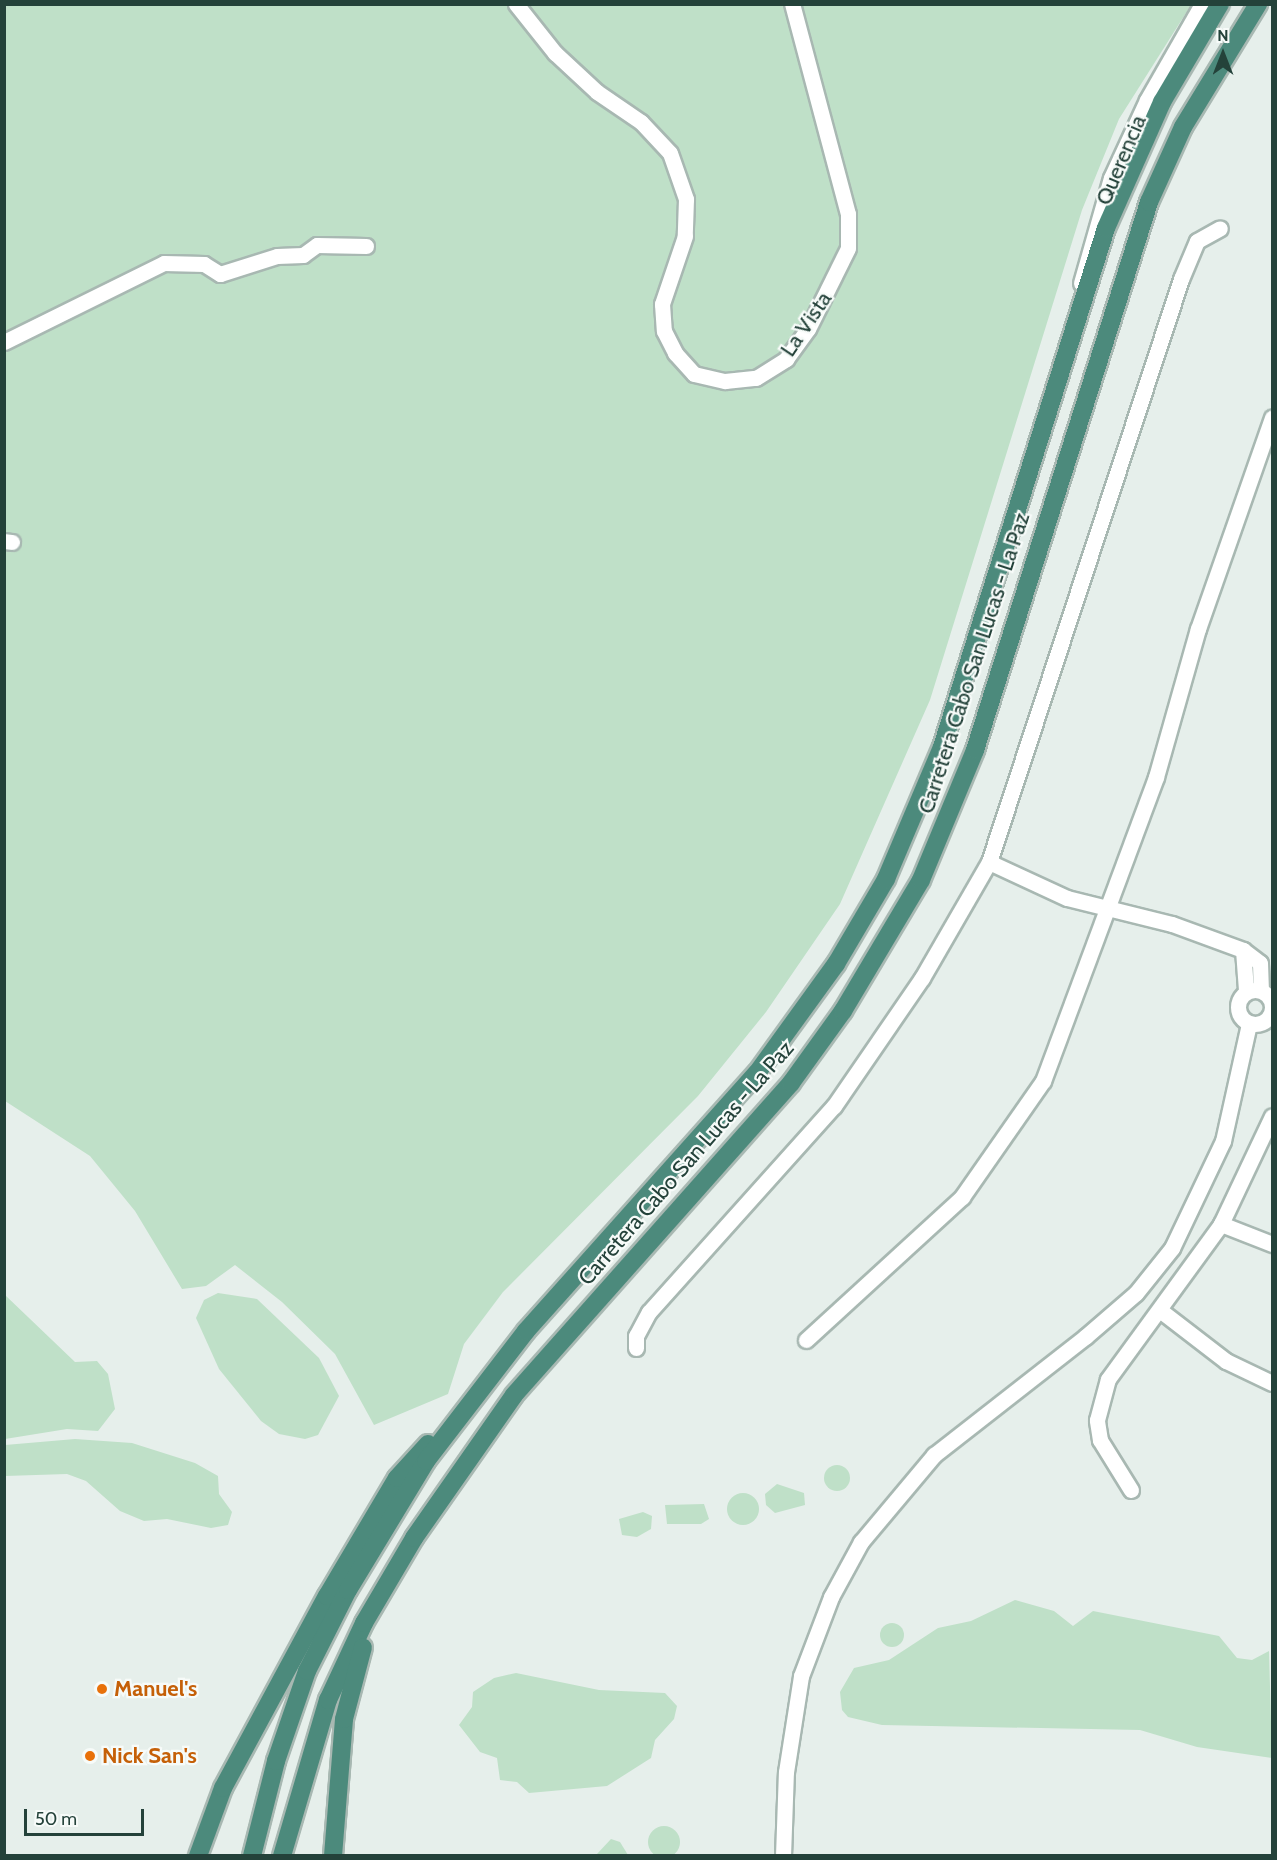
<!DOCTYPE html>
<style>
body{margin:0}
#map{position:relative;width:1277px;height:1860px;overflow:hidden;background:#e6efeb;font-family:Cabin,sans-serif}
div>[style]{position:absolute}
.green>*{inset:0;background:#bfe0c8}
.round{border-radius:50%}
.roads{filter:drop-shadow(2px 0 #a8b8b2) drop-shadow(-2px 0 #a8b8b2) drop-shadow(0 2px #a8b8b2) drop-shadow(0 -2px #a8b8b2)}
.minor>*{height:15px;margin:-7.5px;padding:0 7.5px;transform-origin:7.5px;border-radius:7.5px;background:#fff}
.minor>.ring{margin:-7.5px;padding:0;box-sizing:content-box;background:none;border:15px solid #fff;border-radius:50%}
.trunk>*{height:18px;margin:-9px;padding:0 9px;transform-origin:9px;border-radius:9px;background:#4c8a7c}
.dots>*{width:16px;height:16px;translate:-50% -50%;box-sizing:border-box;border:3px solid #f7fbf9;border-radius:50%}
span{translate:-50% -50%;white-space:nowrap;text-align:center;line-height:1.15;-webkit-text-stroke:4.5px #f7fbf9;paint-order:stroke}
.street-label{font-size:22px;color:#24423a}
.food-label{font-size:22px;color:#c56008;font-weight:700}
.left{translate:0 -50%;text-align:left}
.frame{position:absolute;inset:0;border:6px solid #24423a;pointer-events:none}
.north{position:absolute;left:1193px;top:24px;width:60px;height:60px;-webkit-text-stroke:4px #f7fbf9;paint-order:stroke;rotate:0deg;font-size:16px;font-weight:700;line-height:24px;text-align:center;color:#24423a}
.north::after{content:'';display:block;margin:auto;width:21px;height:27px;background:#24423a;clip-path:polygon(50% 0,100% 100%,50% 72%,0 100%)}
.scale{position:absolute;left:24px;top:1809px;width:120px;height:27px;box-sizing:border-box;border:3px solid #24423a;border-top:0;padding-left:8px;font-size:18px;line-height:21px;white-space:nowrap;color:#24423a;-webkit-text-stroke:4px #f7fbf9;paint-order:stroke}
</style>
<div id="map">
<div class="green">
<div style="clip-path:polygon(5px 5px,1191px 5px,1119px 119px,1082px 210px,930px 700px,840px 904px,766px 1012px,698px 1096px,503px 1292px,464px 1344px,448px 1394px,374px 1425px,335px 1354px,282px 1302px,235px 1265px,206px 1286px,182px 1289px,135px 1211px,90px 1156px,5px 1101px)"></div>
<div style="clip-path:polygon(218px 1293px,257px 1299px,319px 1358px,339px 1396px,318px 1435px,305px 1439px,279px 1434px,261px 1421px,219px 1369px,196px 1318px,204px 1300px)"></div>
<div style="clip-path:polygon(5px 1295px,75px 1362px,97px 1361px,108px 1374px,115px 1409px,98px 1431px,67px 1429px,5px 1439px)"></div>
<div style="clip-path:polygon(75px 1439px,132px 1443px,195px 1463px,218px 1476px,219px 1494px,232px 1512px,228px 1525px,211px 1528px,167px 1519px,144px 1521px,120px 1511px,86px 1481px,67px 1474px,5px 1476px,5px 1445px)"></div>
<div class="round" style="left:824px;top:1465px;width:26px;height:26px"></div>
<div style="clip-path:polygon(777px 1484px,804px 1493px,805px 1505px,775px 1513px,766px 1505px,765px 1494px)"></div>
<div class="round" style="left:727px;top:1493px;width:32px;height:32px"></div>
<div style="clip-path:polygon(704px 1504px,709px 1519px,701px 1524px,667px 1524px,665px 1505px)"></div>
<div style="clip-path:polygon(643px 1512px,652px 1516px,651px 1529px,637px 1537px,622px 1535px,619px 1519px)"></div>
<div style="clip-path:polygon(1015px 1600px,1054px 1611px,1073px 1626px,1093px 1611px,1219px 1636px,1237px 1658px,1252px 1660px,1269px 1651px,1272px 1758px,1197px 1747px,1140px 1730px,882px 1725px,848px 1717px,842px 1710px,840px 1692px,854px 1668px,889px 1660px,938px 1628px,971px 1621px)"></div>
<div class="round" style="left:880px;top:1623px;width:24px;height:24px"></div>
<div style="clip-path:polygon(516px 1673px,599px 1690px,665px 1693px,677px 1706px,674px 1719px,655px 1740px,651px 1758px,607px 1786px,529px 1793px,517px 1782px,500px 1780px,497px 1758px,480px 1752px,459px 1725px,472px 1707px,473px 1692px,494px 1678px)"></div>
<div class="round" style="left:648px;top:1826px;width:32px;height:32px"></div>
<div style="clip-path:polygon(611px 1839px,620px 1842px,628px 1855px,596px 1855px)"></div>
</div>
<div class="roads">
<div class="minor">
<div style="left:516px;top:4px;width:63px;rotate:51.5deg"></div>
<div style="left:555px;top:53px;width:57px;rotate:42.9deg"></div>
<div style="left:597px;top:92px;width:53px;rotate:34.3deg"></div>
<div style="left:641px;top:122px;width:42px;rotate:46.9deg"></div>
<div style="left:670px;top:153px;width:49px;rotate:70.8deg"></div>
<div style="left:686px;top:199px;width:37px;rotate:92deg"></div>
<div style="left:685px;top:236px;width:72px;rotate:108.7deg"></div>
<div style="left:662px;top:304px;width:27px;rotate:86deg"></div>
<div style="left:664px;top:331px;width:25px;rotate:63deg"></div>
<div style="left:675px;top:353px;width:28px;rotate:48deg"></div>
<div style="left:694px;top:374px;width:32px;rotate:13deg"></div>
<div style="left:725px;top:381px;width:31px;rotate:-6deg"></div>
<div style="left:756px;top:378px;width:36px;rotate:-32deg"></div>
<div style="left:786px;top:359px;width:37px;rotate:-54deg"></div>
<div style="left:808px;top:329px;width:90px;rotate:-63.7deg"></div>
<div style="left:848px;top:248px;width:34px;rotate:-90deg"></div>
<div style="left:848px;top:214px;width:217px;rotate:-104.9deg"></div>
<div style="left:1081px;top:283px;width:109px;rotate:-74.1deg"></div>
<div style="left:1111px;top:178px;width:86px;rotate:-65.2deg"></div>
<div style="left:1147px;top:100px;width:111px;rotate:-60.2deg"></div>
<div style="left:4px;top:342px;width:178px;rotate:-26.3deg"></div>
<div style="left:164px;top:263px;width:40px;rotate:1.4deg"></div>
<div style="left:204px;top:264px;width:19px;rotate:32deg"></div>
<div style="left:220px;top:274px;width:60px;rotate:-17.5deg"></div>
<div style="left:277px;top:256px;width:26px;rotate:-2deg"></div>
<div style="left:303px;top:255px;width:17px;rotate:-36deg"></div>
<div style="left:317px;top:245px;width:49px;rotate:1.2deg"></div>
<div style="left:4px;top:541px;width:8px;rotate:7deg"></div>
<div style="left:989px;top:862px;width:86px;rotate:24.8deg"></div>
<div style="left:1067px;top:898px;width:108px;rotate:13.9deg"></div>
<div style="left:1172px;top:924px;width:76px;rotate:20.1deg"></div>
<div style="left:1243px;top:950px;width:21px;rotate:37deg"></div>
<div style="left:1260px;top:963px;width:26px;rotate:88deg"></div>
<div style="left:1243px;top:950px;width:40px;rotate:85.7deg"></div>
<div class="ring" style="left:1238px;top:990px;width:19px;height:19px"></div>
<div style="left:1221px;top:1224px;width:55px;rotate:21.4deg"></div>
<div style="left:1161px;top:1311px;width:82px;rotate:37.6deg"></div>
<div style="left:1226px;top:1361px;width:51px;rotate:25.6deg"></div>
<div style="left:806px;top:1340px;width:212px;rotate:-42.5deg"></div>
<div style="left:962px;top:1197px;width:141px;rotate:-55.1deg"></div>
<div style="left:1043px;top:1081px;width:324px;rotate:-69.6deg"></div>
<div style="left:1156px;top:777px;width:154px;rotate:-74.2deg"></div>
<div style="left:1198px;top:629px;width:224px;rotate:-70.7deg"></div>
<div style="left:636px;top:1348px;width:12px;rotate:-90deg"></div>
<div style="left:636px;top:1336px;width:27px;rotate:-62deg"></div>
<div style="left:649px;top:1312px;width:277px;rotate:-48.1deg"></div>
<div style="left:834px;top:1106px;width:155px;rotate:-55.5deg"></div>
<div style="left:922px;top:978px;width:134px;rotate:-60deg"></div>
<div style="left:989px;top:862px;width:614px;rotate:-71.77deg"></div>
<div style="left:1181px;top:279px;width:41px;rotate:-67.2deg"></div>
<div style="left:1197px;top:241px;width:26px;rotate:-29deg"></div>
<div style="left:1131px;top:1490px;width:59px;rotate:-121.8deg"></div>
<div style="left:1100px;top:1440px;width:20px;rotate:-99deg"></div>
<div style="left:1097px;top:1420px;width:42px;rotate:-75deg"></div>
<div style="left:1108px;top:1379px;width:192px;rotate:-53.9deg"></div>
<div style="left:1221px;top:1224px;width:119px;rotate:-64.7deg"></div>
<div style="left:783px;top:1856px;width:84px;rotate:-88deg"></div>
<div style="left:786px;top:1772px;width:97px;rotate:-81.1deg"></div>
<div style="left:801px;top:1676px;width:85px;rotate:-69.2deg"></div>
<div style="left:831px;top:1597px;width:63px;rotate:-61.4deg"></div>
<div style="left:861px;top:1542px;width:114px;rotate:-50deg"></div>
<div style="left:934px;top:1455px;width:192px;rotate:-38deg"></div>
<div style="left:1085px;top:1337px;width:67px;rotate:-40.8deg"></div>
<div style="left:1136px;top:1293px;width:58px;rotate:-51.3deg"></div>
<div style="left:1172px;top:1248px;width:119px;rotate:-64.5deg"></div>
<div style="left:1223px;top:1141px;width:120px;rotate:-77.5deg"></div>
</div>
<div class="trunk">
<div style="left:198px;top:1856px;width:72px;rotate:-69.8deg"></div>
<div style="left:223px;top:1788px;width:218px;rotate:-61.6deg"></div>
<div style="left:327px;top:1596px;width:137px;rotate:-59.3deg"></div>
<div style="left:397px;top:1478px;width:46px;rotate:-47.6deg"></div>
<div style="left:252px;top:1856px;width:98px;rotate:-75.8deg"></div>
<div style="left:276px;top:1761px;width:95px;rotate:-71deg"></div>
<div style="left:307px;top:1671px;width:91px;rotate:-63.2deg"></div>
<div style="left:348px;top:1590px;width:151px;rotate:-58.8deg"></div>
<div style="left:426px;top:1461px;width:164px;rotate:-52.4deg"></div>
<div style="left:526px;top:1331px;width:346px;rotate:-48.2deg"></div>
<div style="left:757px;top:1073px;width:135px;rotate:-54.1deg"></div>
<div style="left:836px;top:964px;width:99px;rotate:-59.5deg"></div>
<div style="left:886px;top:879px;width:143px;rotate:-67deg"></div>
<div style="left:942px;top:747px;width:544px;rotate:-72.46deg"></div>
<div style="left:1106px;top:228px;width:138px;rotate:-66deg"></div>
<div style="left:1162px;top:102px;width:114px;rotate:-59.4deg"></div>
<div style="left:282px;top:1856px;width:163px;rotate:-73.6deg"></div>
<div style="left:328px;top:1700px;width:85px;rotate:-64.9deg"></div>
<div style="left:364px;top:1623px;width:99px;rotate:-59.5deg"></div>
<div style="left:414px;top:1538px;width:174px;rotate:-55deg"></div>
<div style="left:514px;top:1395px;width:417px;rotate:-48.4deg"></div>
<div style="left:791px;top:1083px;width:89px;rotate:-54.2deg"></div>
<div style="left:843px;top:1011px;width:152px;rotate:-59.2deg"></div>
<div style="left:921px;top:880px;width:141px;rotate:-67.4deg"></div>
<div style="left:975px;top:750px;width:575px;rotate:-72.38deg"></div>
<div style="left:1149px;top:202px;width:82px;rotate:-65.6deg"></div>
<div style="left:1183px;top:127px;width:144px;rotate:-58.6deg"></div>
<div style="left:333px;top:1856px;width:137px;rotate:-85.4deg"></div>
<div style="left:344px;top:1719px;width:74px;rotate:-75.2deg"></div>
</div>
</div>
<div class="dots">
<div style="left:102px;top:1689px;background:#e8710a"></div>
<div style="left:90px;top:1756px;background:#e8710a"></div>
</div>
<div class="street-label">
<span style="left:1121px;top:160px;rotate:-67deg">Querencia</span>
<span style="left:806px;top:324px;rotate:-56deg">La Vista</span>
<span style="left:974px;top:663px;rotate:-72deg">Carretera Cabo San Lucas - La Paz</span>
<span style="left:686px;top:1163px;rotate:-49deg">Carretera Cabo San Lucas - La Paz</span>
</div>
<div class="food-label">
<span class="left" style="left:114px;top:1689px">Manuel's</span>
<span class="left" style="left:102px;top:1756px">Nick San's</span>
</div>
<div class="frame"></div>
<div class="north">N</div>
<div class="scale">50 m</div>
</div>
